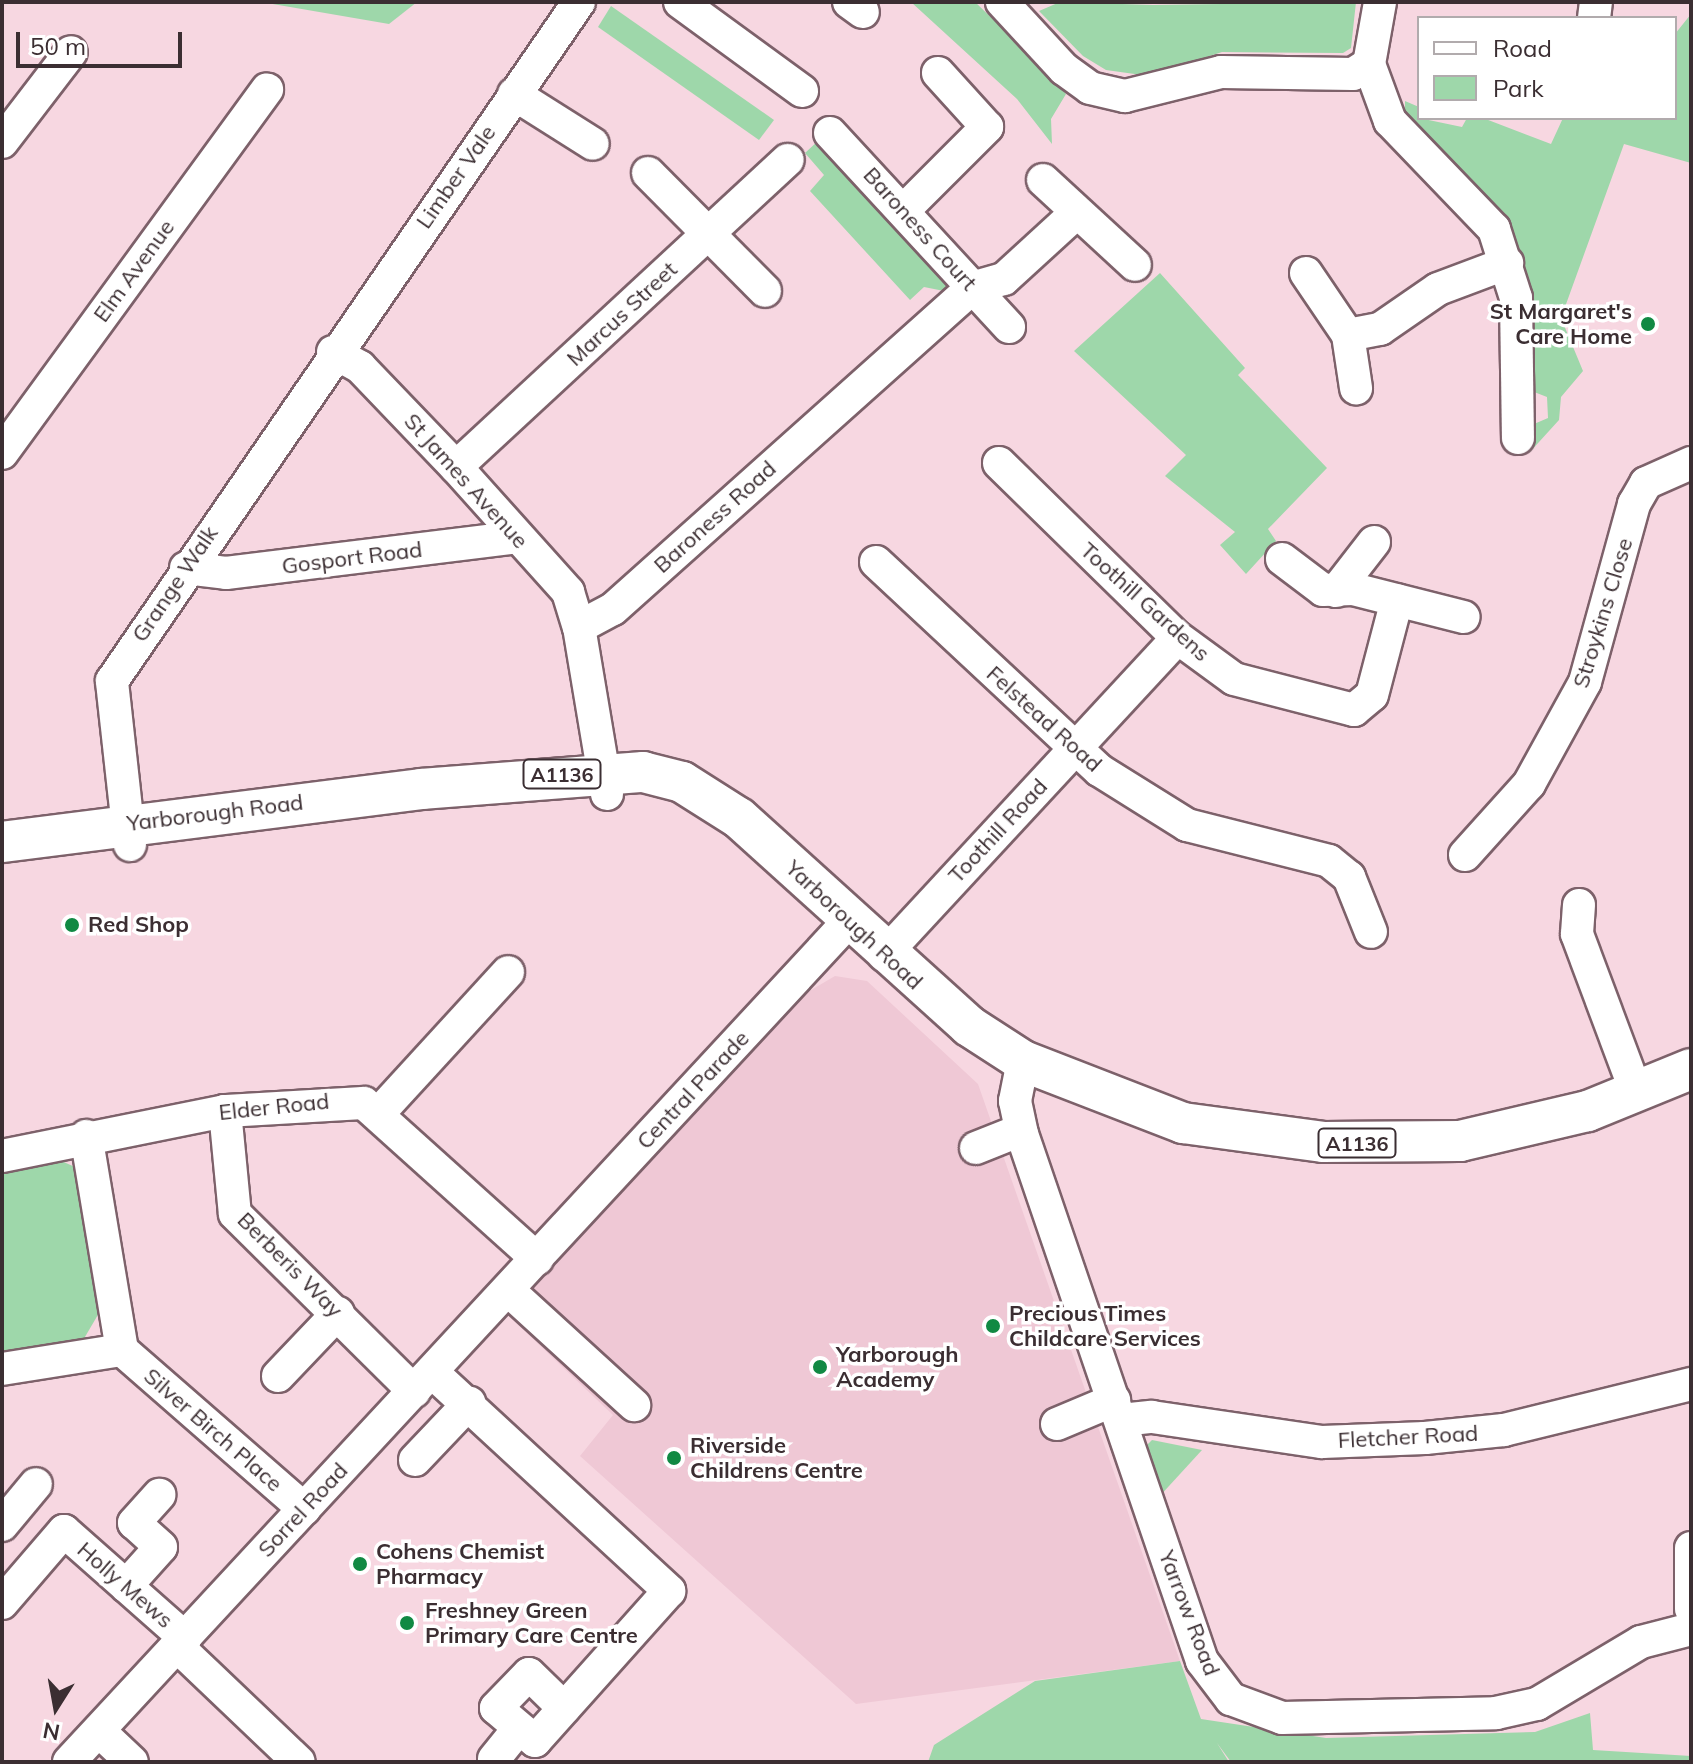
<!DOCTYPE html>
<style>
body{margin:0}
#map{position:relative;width:1693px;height:1764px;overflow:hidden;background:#f7d7e1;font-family:Mulish,sans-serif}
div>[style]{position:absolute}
.built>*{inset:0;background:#efc8d5}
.green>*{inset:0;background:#9ed7aa}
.roads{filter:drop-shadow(2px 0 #7d616a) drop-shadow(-2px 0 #7d616a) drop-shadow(0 2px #7d616a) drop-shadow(0 -2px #7d616a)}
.minor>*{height:32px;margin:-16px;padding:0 16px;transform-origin:16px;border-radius:16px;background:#fff}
.major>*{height:40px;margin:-20px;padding:0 20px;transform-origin:20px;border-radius:20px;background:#fff}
.dots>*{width:22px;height:22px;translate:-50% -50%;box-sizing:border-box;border:4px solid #fff;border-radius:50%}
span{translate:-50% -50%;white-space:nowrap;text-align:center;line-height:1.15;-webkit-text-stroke:7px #fff;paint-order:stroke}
.shield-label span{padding:2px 6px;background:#fff;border:2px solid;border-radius:6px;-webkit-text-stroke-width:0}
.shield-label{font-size:20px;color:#3b2e32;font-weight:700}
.street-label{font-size:22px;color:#3b2e32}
.poi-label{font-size:22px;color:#3b2e32;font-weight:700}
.right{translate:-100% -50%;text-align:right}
.left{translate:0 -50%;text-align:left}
.frame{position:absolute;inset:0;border:4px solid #3b2e32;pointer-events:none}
.legend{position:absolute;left:1417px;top:16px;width:260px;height:104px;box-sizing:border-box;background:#fff;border:2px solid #b1abad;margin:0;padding:10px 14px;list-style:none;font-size:24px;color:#3b2e32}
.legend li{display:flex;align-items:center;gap:16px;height:40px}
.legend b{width:40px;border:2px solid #b1abad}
.north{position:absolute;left:16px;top:1668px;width:80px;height:80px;-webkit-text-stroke:6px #fff;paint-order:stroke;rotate:191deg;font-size:22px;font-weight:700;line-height:32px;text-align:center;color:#3b2e32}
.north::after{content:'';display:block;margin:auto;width:28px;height:36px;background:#3b2e32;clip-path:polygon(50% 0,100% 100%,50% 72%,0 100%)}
.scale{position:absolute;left:16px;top:32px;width:166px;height:36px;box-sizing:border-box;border:4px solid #3b2e32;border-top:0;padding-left:10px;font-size:24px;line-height:28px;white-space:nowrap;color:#3b2e32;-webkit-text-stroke:6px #fff;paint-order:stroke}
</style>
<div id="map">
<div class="built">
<div style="clip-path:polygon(835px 976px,867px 981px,978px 1084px,1180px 1661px,856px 1704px,580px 1456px,613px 1415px,511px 1318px,532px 1287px,806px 993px)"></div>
</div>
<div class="green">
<div style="clip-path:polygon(261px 2px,417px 2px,389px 24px)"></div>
<div style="clip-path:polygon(911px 2px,975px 2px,1027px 52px,1066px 94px,1051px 119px,1052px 144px,1017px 99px)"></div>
<div style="clip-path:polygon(1060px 2px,1153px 5px,1356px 2px,1351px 48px,1343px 53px,1222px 52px,1149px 76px,1106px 70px,1083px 56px,1039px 11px)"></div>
<div style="clip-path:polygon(611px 6px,774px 120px,759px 140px,598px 27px)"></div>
<div style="clip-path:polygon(1691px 14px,1691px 163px,1624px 144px,1561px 318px,1583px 371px,1561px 397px,1559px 420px,1529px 453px,1534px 424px,1548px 418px,1547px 397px,1529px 390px,1519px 266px,1405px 126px,1405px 101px,1419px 107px,1419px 118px,1462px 127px,1467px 118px,1483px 118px,1551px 144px,1563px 118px,1675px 118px,1675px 34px)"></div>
<div style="clip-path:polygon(819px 140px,949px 285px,944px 291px,924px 287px,910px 300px,810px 191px,824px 175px,805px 153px)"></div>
<div style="clip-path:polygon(1160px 273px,1245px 368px,1238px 375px,1327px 468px,1268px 529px,1276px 541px,1246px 574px,1220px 545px,1235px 532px,1165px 476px,1186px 455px,1074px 351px)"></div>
<div style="clip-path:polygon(50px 1156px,75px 1167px,99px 1313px,82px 1342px,2px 1357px,2px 1167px)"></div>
<div style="clip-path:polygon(1152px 1440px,1202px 1450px,1158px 1498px,1143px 1449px)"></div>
<div style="clip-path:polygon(1180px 1661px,1201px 1719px,1326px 1738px,1535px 1732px,1590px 1713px,1593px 1750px,1691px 1756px,1691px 1762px,1231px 1762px,1217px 1743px,1229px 1762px,928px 1762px,934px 1745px,1035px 1681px)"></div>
</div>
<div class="roads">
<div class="minor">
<div style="left:680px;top:2px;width:151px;rotate:36.1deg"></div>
<div style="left:849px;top:2px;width:17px;rotate:36deg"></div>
<div style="left:1002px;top:2px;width:91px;rotate:47.2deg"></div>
<div style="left:1064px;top:69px;width:32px;rotate:36deg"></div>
<div style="left:1090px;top:88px;width:36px;rotate:13deg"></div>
<div style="left:1125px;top:96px;width:99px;rotate:-14deg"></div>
<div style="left:1221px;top:72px;width:132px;rotate:0.9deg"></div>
<div style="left:1353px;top:74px;width:19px;rotate:-32deg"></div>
<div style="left:1369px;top:64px;width:63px;rotate:-79.9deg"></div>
<div style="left:1594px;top:18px;width:16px;rotate:-83deg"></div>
<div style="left:1369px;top:64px;width:61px;rotate:69.8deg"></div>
<div style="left:1390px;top:121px;width:150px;rotate:46.1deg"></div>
<div style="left:1494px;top:229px;width:72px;rotate:72.3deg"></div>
<div style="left:1516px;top:298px;width:140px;rotate:89.2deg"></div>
<div style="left:514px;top:94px;width:93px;rotate:32.3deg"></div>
<div style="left:830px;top:133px;width:264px;rotate:47.3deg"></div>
<div style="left:2px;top:142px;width:113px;rotate:-52.5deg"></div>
<div style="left:648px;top:173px;width:166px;rotate:45.2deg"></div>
<div style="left:1043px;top:180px;width:125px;rotate:42.7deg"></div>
<div style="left:903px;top:211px;width:119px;rotate:-45deg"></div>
<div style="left:987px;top:127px;width:73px;rotate:-132.2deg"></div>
<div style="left:1306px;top:273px;width:75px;rotate:55.9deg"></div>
<div style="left:1348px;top:335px;width:54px;rotate:81.4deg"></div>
<div style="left:1348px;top:335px;width:33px;rotate:-11deg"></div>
<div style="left:1380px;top:329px;width:70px;rotate:-34.6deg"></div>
<div style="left:1438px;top:289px;width:74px;rotate:-20.6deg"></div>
<div style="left:333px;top:352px;width:31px;rotate:29deg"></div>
<div style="left:360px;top:367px;width:139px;rotate:46.2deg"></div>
<div style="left:456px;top:467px;width:168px;rotate:48.1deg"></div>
<div style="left:568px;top:592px;width:37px;rotate:73deg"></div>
<div style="left:2px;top:453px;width:450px;rotate:-53.9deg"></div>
<div style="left:999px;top:463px;width:250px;rotate:44.4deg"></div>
<div style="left:1178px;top:638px;width:69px;rotate:36.2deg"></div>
<div style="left:1234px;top:679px;width:124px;rotate:14.5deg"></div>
<div style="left:1354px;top:710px;width:23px;rotate:-40deg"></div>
<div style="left:1372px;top:695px;width:98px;rotate:-75.3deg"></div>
<div style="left:456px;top:467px;width:452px;rotate:-42.8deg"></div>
<div style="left:1282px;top:559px;width:51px;rotate:37.1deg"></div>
<div style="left:1323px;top:590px;width:30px;rotate:-2deg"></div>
<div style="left:1353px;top:589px;width:114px;rotate:14.2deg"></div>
<div style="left:876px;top:562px;width:305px;rotate:43deg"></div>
<div style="left:1099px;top:770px;width:104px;rotate:32deg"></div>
<div style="left:1187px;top:825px;width:146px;rotate:14.2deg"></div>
<div style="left:1329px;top:861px;width:26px;rotate:39deg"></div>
<div style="left:1349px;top:877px;width:59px;rotate:68.2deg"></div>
<div style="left:186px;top:568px;width:40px;rotate:7.1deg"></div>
<div style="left:226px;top:573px;width:294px;rotate:-7deg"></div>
<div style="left:1336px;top:591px;width:62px;rotate:-52.2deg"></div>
<div style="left:607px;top:794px;width:169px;rotate:-99.5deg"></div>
<div style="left:579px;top:627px;width:38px;rotate:-28deg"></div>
<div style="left:613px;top:609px;width:482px;rotate:-41.8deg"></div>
<div style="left:972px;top:288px;width:33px;rotate:-16deg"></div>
<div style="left:1004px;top:279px;width:96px;rotate:-42.5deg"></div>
<div style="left:130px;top:845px;width:165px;rotate:-96.3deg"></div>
<div style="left:112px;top:681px;width:824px;rotate:-55.48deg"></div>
<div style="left:1465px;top:855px;width:96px;rotate:-48deg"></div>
<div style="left:1529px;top:784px;width:116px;rotate:-61.2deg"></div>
<div style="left:1585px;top:682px;width:185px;rotate:-74.6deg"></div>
<div style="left:1634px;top:504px;width:24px;rotate:-60deg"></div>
<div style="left:1646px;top:483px;width:49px;rotate:-24deg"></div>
<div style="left:1579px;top:905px;width:29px;rotate:94deg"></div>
<div style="left:1577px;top:934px;width:169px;rotate:69.5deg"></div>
<div style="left:884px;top:955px;width:432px;rotate:-47.2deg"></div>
<div style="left:1023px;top:1061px;width:41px;rotate:101.3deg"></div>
<div style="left:1015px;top:1101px;width:34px;rotate:78deg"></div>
<div style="left:1022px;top:1134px;width:557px;rotate:71.14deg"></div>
<div style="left:1202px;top:1661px;width:48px;rotate:52.7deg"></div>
<div style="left:1231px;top:1699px;width:54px;rotate:20.4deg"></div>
<div style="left:1282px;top:1718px;width:214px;rotate:-1.3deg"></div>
<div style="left:1496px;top:1713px;width:42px;rotate:-12.4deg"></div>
<div style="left:1537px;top:1704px;width:121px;rotate:-30.8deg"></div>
<div style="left:1641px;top:1642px;width:52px;rotate:-14.6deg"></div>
<div style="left:225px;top:1111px;width:103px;rotate:84.5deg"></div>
<div style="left:235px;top:1214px;width:252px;rotate:44.7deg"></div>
<div style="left:379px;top:1113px;width:191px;rotate:-47.5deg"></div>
<div style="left:976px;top:1148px;width:48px;rotate:-21.8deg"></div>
<div style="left:2px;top:1156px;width:227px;rotate:-11.4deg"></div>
<div style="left:225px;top:1111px;width:139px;rotate:-3.3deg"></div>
<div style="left:364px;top:1103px;width:233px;rotate:42deg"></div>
<div style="left:508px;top:1290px;width:171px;rotate:42.4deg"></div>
<div style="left:122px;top:1350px;width:242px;rotate:41.1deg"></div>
<div style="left:2px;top:1369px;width:121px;rotate:-9deg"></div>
<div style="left:122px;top:1350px;width:217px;rotate:-99.5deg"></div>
<div style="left:432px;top:1372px;width:323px;rotate:42.7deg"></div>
<div style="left:669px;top:1591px;width:201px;rotate:131.8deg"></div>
<div style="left:535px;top:1741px;width:51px;rotate:-139.8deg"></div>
<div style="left:496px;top:1708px;width:47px;rotate:-45.9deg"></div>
<div style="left:529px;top:1674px;width:49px;rotate:44.2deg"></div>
<div style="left:278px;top:1376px;width:87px;rotate:-46.4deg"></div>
<div style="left:1121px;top:1420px;width:31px;rotate:-6deg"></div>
<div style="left:1152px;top:1417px;width:172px;rotate:8.4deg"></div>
<div style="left:1322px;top:1442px;width:103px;rotate:-2.2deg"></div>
<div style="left:1425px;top:1438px;width:79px;rotate:-5.8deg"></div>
<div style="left:1504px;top:1430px;width:193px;rotate:-13.8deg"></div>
<div style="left:1057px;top:1424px;width:62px;rotate:-22.8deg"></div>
<div style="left:415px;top:1460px;width:79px;rotate:-46.5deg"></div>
<div style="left:2px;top:1525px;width:53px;rotate:-50.3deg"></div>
<div style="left:1691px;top:1548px;width:61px;rotate:90deg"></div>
<div style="left:126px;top:1586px;width:52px;rotate:-48.1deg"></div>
<div style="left:161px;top:1547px;width:36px;rotate:-138deg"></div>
<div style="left:134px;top:1523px;width:38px;rotate:-48deg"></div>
<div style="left:2px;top:1603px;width:95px;rotate:-49.3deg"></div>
<div style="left:64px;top:1531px;width:162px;rotate:41.5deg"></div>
<div style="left:177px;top:1646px;width:168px;rotate:43.6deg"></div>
<div style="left:99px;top:1731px;width:45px;rotate:43.2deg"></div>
<div style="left:494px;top:1759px;width:36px;rotate:-51deg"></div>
<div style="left:69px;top:1762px;width:1147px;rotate:-47.16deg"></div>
</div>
<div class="major">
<div style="left:2px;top:842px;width:422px;rotate:-7.2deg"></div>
<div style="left:421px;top:789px;width:223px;rotate:-4.4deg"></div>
<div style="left:643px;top:772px;width:40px;rotate:14.4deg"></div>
<div style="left:682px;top:782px;width:67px;rotate:32.3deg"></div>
<div style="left:739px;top:818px;width:310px;rotate:42.1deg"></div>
<div style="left:969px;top:1026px;width:64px;rotate:32.9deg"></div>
<div style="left:1023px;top:1061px;width:172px;rotate:21.2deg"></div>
<div style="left:1183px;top:1123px;width:141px;rotate:7.7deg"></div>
<div style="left:1323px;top:1142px;width:137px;rotate:-0.4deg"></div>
<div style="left:1460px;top:1141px;width:131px;rotate:-13.2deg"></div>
<div style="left:1588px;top:1111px;width:111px;rotate:-22.2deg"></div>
</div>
</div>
<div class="dots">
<div style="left:1648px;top:324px;background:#118943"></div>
<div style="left:72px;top:925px;background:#118943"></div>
<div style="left:993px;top:1326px;background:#118943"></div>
<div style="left:820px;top:1367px;background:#118943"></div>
<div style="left:674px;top:1458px;background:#118943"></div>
<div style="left:360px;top:1564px;background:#118943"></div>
<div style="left:407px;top:1623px;background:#118943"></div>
</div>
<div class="shield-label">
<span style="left:562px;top:774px">A1136</span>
<span style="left:1357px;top:1143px">A1136</span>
</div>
<div class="street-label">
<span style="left:456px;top:177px;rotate:-55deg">Limber Vale</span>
<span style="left:920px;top:229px;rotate:48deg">Baroness Court</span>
<span style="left:134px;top:271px;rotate:-54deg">Elm Avenue</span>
<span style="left:622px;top:314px;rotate:-43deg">Marcus Street</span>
<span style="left:466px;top:481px;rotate:48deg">St James Avenue</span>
<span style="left:715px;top:517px;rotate:-42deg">Baroness Road</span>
<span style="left:352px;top:558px;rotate:-7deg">Gosport Road</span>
<span style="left:175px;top:584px;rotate:-56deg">Grange Walk</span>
<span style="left:1145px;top:602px;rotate:42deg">Toothill Gardens</span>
<span style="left:1603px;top:613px;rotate:-73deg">Stroykins Close</span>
<span style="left:1044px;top:719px;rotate:42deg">Felstead Road</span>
<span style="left:215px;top:813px;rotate:-7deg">Yarborough Road</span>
<span style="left:998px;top:831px;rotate:-47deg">Toothill Road</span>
<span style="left:854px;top:925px;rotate:43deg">Yarborough Road</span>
<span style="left:693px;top:1090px;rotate:-47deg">Central Parade</span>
<span style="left:274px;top:1107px;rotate:-6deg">Elder Road</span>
<span style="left:290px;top:1265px;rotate:45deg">Berberis Way</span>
<span style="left:213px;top:1430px;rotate:41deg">Silver Birch Place</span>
<span style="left:1408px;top:1437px;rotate:-3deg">Fletcher Road</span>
<span style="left:303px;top:1510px;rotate:-47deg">Sorrel Road</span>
<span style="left:125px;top:1585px;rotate:41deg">Holly Mews</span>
<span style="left:1189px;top:1613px;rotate:69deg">Yarrow Road</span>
</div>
<div class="poi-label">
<span class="right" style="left:1632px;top:324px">St Margaret's<br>Care Home</span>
<span class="left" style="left:88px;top:925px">Red Shop</span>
<span class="left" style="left:1009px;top:1326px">Precious Times<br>Childcare Services</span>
<span class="left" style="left:836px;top:1367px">Yarborough<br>Academy</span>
<span class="left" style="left:690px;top:1458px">Riverside<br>Childrens Centre</span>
<span class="left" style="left:376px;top:1564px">Cohens Chemist<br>Pharmacy</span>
<span class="left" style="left:425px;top:1623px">Freshney Green<br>Primary Care Centre</span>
</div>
<div class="frame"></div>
<ul class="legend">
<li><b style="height:10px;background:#fff"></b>Road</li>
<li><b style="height:22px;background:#9ed7aa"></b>Park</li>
</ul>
<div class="north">N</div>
<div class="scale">50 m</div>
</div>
